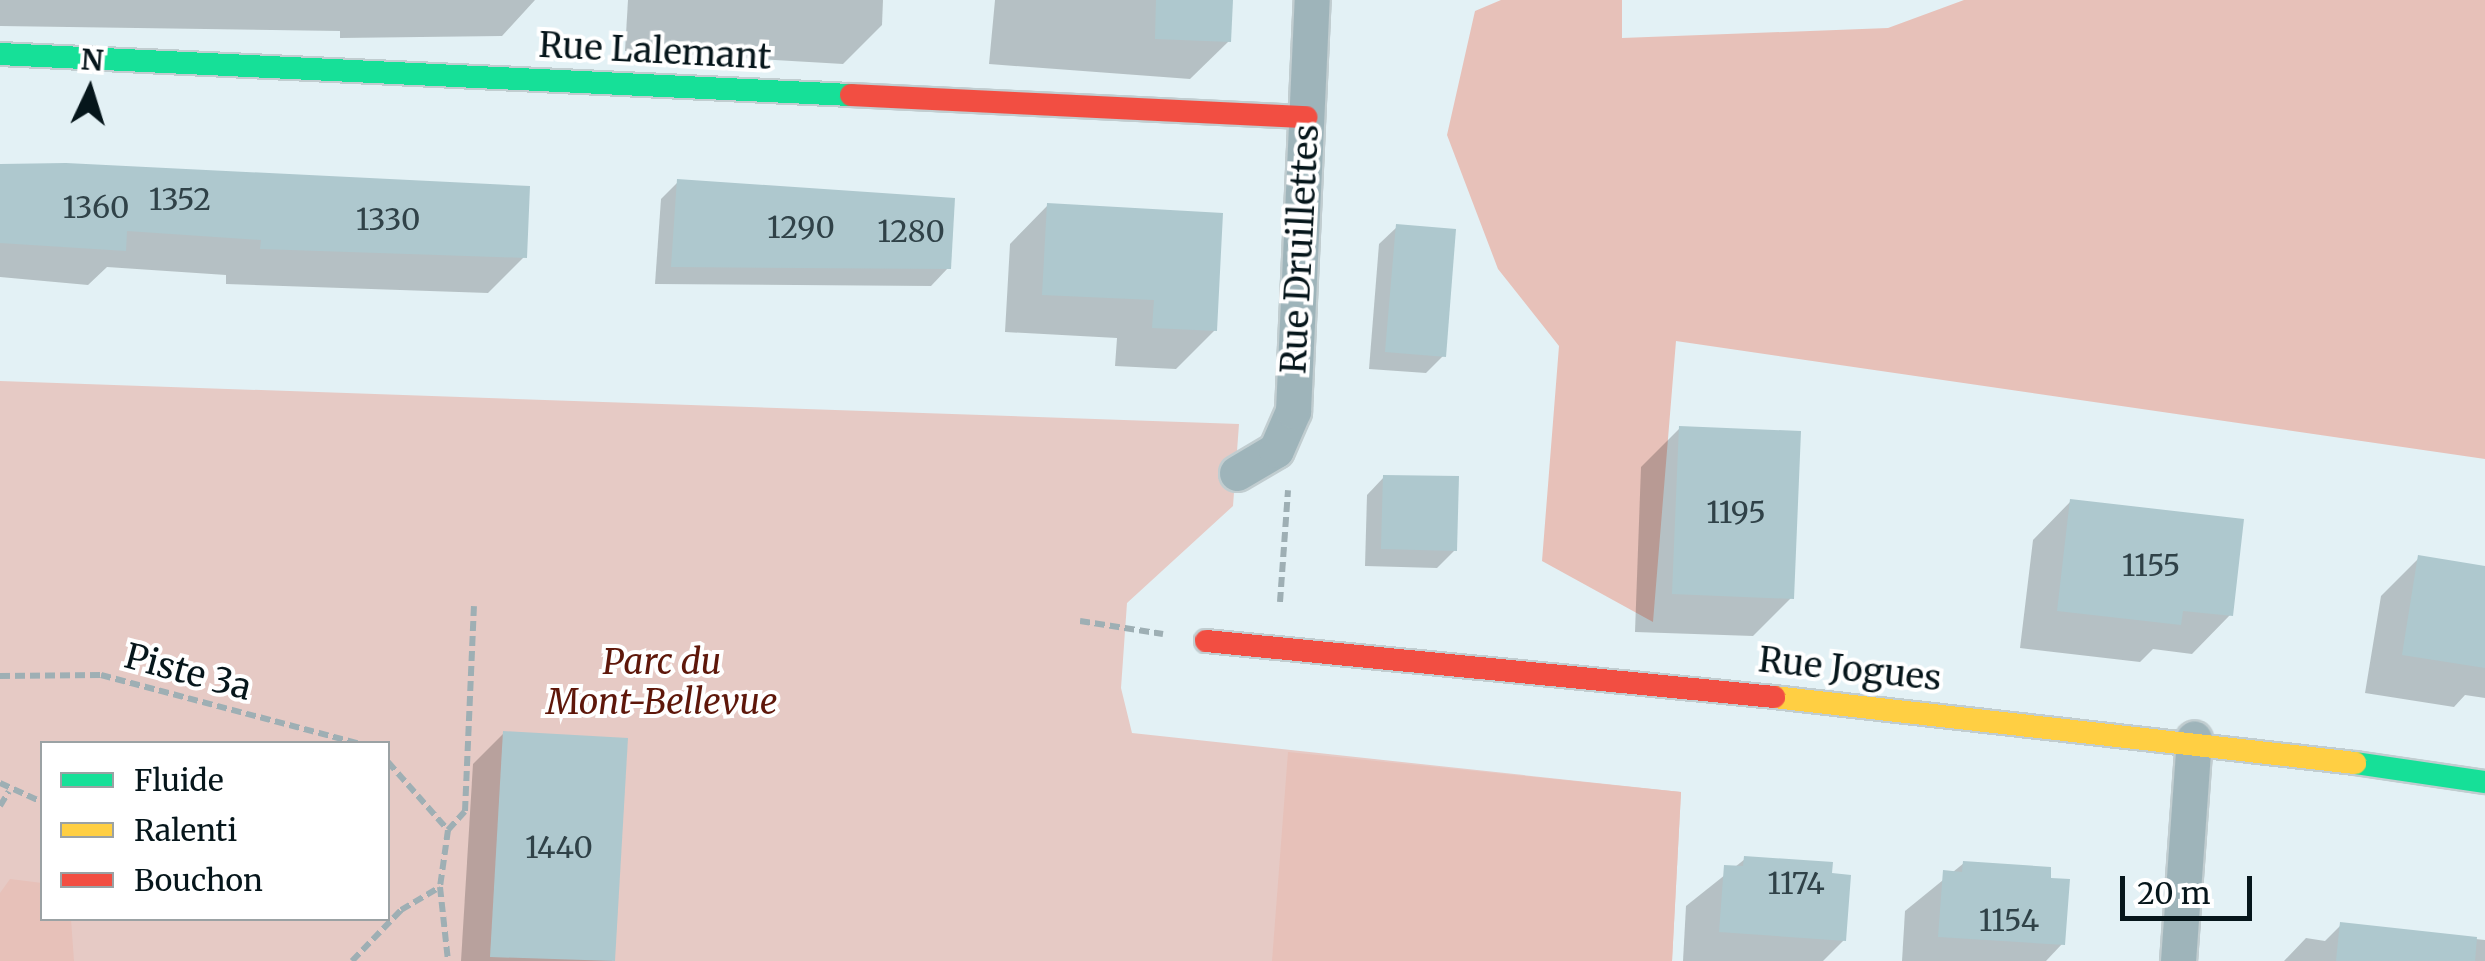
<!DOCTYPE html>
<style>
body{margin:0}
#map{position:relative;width:2485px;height:961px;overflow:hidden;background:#e3f1f5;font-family:Merriweather,serif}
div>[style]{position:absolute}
.green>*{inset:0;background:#e6cac5}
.forest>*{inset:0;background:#e7c1b9}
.shadow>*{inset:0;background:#0003}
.building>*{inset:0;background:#aec8ce}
.path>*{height:6px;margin-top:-3px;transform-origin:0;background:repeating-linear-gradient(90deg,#9eafb4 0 10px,transparent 0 15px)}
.roads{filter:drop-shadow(2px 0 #c1cdd0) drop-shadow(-2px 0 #c1cdd0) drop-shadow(0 2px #c1cdd0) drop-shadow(0 -2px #c1cdd0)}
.street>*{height:35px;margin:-17.5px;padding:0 17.5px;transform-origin:17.5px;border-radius:17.5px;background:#9eb4ba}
.fast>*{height:22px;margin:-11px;padding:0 11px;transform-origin:11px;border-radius:11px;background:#16e098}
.slow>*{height:22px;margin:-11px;padding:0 11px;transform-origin:11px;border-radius:11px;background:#ffcf43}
.jam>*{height:22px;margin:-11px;padding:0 11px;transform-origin:11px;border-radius:11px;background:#f24e42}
span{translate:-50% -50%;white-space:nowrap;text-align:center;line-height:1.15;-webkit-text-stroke:8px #fff;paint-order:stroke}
.number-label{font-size:30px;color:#304248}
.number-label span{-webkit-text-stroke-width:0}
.street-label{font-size:35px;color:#06161b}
.park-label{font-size:35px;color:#5e170a;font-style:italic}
.legend{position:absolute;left:40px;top:741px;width:350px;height:180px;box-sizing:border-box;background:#fff;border:2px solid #9ba2a4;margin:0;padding:12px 18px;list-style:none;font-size:30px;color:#06161b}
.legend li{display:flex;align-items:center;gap:20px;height:50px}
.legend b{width:50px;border:2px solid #9ba2a4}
.north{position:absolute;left:40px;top:40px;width:100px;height:100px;-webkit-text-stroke:8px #fff;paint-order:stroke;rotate:4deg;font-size:28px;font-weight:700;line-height:40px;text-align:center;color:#06161b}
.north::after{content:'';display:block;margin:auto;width:35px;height:45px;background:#06161b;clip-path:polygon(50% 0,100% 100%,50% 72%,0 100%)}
.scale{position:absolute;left:2120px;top:876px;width:132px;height:45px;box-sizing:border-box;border:5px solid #06161b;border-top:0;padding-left:12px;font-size:30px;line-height:35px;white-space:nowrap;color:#06161b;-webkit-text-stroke:8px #fff;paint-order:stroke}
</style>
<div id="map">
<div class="green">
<div style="clip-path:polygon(evenodd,0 381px,1239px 424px,1233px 506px,1127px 603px,1121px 688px,1132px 733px,1681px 792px,1672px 961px,0 961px,0 381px,42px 744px,388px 744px,388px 918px,42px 918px,42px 744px)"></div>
</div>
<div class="forest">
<div style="clip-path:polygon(1501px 0,1622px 0,1622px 38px,1888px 28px,1964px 0,2485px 0,2485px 459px,1676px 341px,1653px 622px,1542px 561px,1559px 346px,1498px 269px,1447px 135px,1475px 11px)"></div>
<div style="clip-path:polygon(1288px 752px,1681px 792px,1672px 961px,1272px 961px)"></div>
<div style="clip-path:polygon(10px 879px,42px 883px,42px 918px,71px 919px,74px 961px,0 961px,0 893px)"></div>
</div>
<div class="shadow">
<div style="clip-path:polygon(0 0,535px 0,502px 36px,340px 38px,340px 31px,0 26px)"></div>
<div style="clip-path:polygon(628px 0,883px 0,882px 25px,843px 64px,625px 51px)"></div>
<div style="clip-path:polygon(1231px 0,1229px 41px,1190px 79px,989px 64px,995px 0)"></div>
<div style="clip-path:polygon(0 166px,524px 257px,488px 293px,226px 284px,226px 275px,107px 267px,88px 285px,0 277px)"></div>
<div style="clip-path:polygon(678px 182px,948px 268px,931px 286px,655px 284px,661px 199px)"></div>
<div style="clip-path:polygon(1048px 205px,1215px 330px,1176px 369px,1115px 366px,1117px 338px,1005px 332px,1010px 244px)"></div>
<div style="clip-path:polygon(1397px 227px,1443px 356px,1426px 373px,1369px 369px,1379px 244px)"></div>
<div style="clip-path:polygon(1680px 428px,1791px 598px,1753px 636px,1635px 632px,1641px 467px)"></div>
<div style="clip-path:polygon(1384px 477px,1455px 550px,1437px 568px,1365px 566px,1367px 495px)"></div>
<div style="clip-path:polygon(2071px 501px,2230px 615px,2192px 654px,2153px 649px,2140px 662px,2020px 648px,2033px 540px)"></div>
<div style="clip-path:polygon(2419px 558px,2485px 568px,2485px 698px,2465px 695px,2454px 707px,2365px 693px,2381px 596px)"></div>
<div style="clip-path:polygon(504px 733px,625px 740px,612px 961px,461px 961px,473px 764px)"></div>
<div style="clip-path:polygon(1745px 859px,1844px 940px,1823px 961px,1683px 961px,1686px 906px)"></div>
<div style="clip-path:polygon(1964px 863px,2062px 944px,2046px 961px,1902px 961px,1905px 911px)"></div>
<div style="clip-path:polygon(2341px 925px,2485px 940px,2485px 961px,2284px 961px,2306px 938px,2325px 941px)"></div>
</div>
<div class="building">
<div style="clip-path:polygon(1156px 0,1233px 0,1231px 42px,1155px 39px)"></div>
<div style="clip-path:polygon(66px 163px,530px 186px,527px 258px,260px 249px,261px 240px,127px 231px,126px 251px,0 243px,0 164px)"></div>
<div style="clip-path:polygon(677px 179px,955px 198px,951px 269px,671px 267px)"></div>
<div style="clip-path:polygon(1047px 203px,1223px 213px,1217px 331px,1152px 328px,1154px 300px,1042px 295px)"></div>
<div style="clip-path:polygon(1396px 224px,1456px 229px,1446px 357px,1385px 352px)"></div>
<div style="clip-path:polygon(1679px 426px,1801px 431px,1794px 599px,1672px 594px)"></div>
<div style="clip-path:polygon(1383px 475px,1459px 476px,1457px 551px,1381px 549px)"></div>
<div style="clip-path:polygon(2070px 499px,2244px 519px,2233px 616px,2183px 611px,2181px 625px,2057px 611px)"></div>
<div style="clip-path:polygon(2418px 555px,2485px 566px,2485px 668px,2402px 655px)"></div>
<div style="clip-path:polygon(503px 731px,628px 738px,615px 961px,490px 957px)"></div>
<div style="clip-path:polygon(1744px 856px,1833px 862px,1832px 873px,1851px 875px,1846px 941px,1719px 932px,1724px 865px,1743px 866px)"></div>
<div style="clip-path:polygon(1963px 861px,2051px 867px,2051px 878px,2070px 879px,2065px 945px,1938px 937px,1943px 870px,1962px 872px)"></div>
<div style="clip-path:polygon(2340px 922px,2477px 937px,2475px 961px,2336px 961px)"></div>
</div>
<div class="path">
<div style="left:1280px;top:602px;width:112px;rotate:-85.9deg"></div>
<div style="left:1080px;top:621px;width:84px;rotate:8.9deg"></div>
<div style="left:0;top:676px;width:101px;rotate:-0.6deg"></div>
<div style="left:101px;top:675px;width:269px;rotate:14.9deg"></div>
<div style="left:388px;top:762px;width:91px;rotate:48.6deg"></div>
<div style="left:448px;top:830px;width:58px;rotate:98deg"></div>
<div style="left:440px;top:887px;width:74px;rotate:83.8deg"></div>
<div style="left:0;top:783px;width:46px;rotate:24.3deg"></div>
<div style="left:0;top:806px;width:17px;rotate:-59deg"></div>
<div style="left:448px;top:830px;width:25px;rotate:-48deg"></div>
<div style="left:465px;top:811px;width:205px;rotate:-87.5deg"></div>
<div style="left:352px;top:961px;width:71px;rotate:-46.1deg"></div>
<div style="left:401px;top:910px;width:45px;rotate:-30.5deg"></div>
</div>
<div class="roads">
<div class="street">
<div style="left:1237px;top:473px;width:45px;rotate:-30.5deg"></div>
<div style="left:1276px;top:450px;width:43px;rotate:-66.4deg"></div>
<div style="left:1293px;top:411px;width:411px;rotate:-87.4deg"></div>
<div style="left:2178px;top:961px;width:223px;rotate:-85.9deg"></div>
</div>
<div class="fast">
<div style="left:0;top:54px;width:852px;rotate:2.76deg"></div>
<div style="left:2355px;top:763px;width:131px;rotate:8.3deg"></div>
</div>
<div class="slow">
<div style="left:1774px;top:697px;width:585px;rotate:6.48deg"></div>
</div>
<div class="jam">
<div style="left:851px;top:95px;width:456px;rotate:2.8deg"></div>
<div style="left:1206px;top:641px;width:571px;rotate:5.63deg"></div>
</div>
</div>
<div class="number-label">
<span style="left:180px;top:199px">1352</span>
<span style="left:96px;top:207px">1360</span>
<span style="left:388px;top:219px">1330</span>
<span style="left:801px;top:227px">1290</span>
<span style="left:911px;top:231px">1280</span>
<span style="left:1736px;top:512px">1195</span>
<span style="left:2151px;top:565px">1155</span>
<span style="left:559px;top:847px">1440</span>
<span style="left:1796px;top:883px">1174</span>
<span style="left:2009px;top:920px">1154</span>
</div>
<div class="street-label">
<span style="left:655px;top:51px;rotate:3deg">Rue Lalemant</span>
<span style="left:1300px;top:249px;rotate:-87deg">Rue Druillettes</span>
<span style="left:1850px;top:669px;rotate:6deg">Rue Jogues</span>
<span style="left:188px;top:672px;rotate:15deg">Piste 3a</span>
</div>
<div class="park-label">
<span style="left:662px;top:682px">Parc du<br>Mont-Bellevue</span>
</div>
<ul class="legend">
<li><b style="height:12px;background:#16e098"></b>Fluide</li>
<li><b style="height:12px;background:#ffcf43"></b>Ralenti</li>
<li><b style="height:12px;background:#f24e42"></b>Bouchon</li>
</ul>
<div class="north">N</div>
<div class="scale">20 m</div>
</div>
